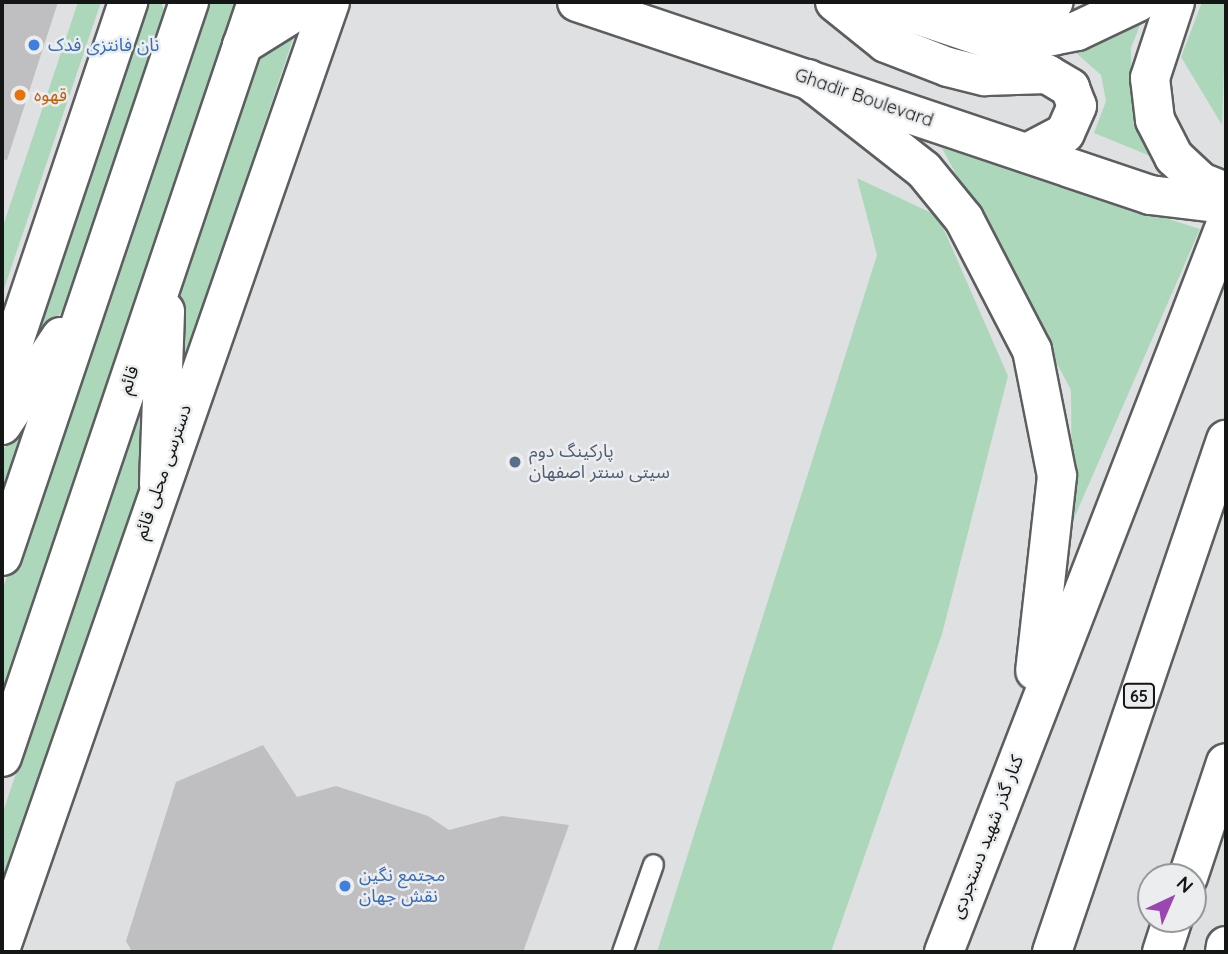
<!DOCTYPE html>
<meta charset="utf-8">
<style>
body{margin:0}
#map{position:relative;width:1228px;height:954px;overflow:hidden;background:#dfe0e2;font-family:Quicksand,"Noto Sans Arabic",sans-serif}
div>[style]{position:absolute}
.green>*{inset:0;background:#add7ba}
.building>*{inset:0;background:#bfbec0}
.roads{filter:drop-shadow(2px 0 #5d5e60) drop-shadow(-2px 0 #5d5e60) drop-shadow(0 2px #5d5e60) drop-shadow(0 -2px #5d5e60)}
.service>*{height:19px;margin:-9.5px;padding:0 9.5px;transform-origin:9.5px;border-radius:9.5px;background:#fff}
.tertiary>*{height:38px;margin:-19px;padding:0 19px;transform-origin:19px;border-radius:19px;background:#fff}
.secondary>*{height:38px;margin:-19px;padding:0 19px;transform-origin:19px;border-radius:19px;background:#fff}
.trunk>*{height:38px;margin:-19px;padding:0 19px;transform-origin:19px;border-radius:19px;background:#fff}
.dots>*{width:19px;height:19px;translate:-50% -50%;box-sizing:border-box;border:4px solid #ecedef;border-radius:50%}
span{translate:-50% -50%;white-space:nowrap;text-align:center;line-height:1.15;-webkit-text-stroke:5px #ecedef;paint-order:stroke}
.shield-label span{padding:2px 5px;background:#ecedef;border:2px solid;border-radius:5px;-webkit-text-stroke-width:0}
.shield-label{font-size:16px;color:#141515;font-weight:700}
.shop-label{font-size:18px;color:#366cbe}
.left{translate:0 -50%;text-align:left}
.food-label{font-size:18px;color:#c56008}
.street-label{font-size:18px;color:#141515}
.service-label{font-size:18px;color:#4e5e75}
.frame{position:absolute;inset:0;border:4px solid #141515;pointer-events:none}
.north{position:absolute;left:1137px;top:863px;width:70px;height:70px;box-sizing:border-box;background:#ecedef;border:2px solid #969798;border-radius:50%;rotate:44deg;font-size:19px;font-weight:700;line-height:28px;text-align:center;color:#141515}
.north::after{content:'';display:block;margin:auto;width:24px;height:32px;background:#9c46b3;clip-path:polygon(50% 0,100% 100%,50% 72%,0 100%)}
</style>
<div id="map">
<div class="green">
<div style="clip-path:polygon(78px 2px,101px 2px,2px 295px,2px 229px)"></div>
<div style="clip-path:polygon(142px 2px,161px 2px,166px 16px,70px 302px,21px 359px)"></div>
<div style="clip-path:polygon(201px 2px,238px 2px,2px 700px,2px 591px)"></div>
<div style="clip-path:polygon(1202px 2px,1226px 2px,1222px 125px,1181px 57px)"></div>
<div style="clip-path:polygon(1146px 10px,1131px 48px,1132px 99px,1160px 160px,1094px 133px,1106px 101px,1101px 75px,1074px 51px)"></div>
<div style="clip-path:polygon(297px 27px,184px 363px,180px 288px,260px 50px)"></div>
<div style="clip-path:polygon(942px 148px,1200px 229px,1072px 523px,1071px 390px)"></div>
<div style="clip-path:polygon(857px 178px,938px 216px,1008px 376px,942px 634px,831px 952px,657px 952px,877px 255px)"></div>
<div style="clip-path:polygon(145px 391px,146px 477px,2px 902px,2px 815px)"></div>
<div style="clip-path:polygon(38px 404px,2px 511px,2px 451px)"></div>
</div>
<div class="building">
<div style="clip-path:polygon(2px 2px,58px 2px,7px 160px,2px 159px)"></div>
<div style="clip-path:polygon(263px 745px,297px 797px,336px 786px,428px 816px,449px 830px,502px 816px,569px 825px,523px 952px,132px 952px,126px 941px,176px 782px)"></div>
</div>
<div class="roads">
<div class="service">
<div style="left:622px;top:952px;width:93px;rotate:-70.6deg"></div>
</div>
<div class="tertiary">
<div style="left:2px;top:377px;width:396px;rotate:-71.4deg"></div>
<div style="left:2px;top:944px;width:997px;rotate:-70.8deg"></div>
</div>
<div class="secondary">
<div style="left:577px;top:2px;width:605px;rotate:18.61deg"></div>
<div style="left:1150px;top:195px;width:77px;rotate:6.8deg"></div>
<div style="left:835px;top:2px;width:65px;rotate:38.8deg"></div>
<div style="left:886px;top:43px;width:66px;rotate:21.2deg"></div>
<div style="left:948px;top:67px;width:38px;rotate:14deg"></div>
<div style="left:985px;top:76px;width:62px;rotate:-1.8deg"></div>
<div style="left:1047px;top:74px;width:27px;rotate:31deg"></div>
<div style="left:1070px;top:88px;width:19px;rotate:69deg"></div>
<div style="left:1077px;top:106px;width:30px;rotate:114deg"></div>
<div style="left:1065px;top:133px;width:43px;rotate:152.2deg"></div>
<div style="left:879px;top:2px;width:135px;rotate:18.6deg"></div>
<div style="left:1007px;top:45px;width:71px;rotate:-11.3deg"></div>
<div style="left:1077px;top:31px;width:68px;rotate:-25.4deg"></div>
<div style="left:960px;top:2px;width:45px;rotate:9deg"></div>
<div style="left:1004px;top:9px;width:50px;rotate:-8deg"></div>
<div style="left:1175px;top:2px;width:80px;rotate:108.2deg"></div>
<div style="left:1150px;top:78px;width:42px;rotate:83.2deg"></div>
<div style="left:1155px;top:120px;width:42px;rotate:62.8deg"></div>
<div style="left:1174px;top:157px;width:37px;rotate:43deg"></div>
<div style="left:1201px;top:182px;width:27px;rotate:22deg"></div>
<div style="left:242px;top:45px;width:81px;rotate:-31.9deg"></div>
<div style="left:2px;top:425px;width:106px;rotate:-56.2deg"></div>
<div style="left:159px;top:484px;width:173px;rotate:-88deg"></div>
<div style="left:2px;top:556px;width:585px;rotate:-71.35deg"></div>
<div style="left:2px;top:757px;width:797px;rotate:-71.34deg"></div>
</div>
<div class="trunk">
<div style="left:808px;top:79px;width:147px;rotate:38.1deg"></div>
<div style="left:924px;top:170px;width:63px;rotate:50.8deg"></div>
<div style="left:964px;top:219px;width:148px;rotate:62.6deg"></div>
<div style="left:1032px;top:350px;width:128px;rotate:78.8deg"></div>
<div style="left:1057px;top:476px;width:196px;rotate:96.4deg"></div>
<div style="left:1188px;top:877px;width:120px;rotate:-71.6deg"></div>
<div style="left:944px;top:952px;width:781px;rotate:-68.83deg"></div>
<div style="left:1052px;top:952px;width:541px;rotate:-71.23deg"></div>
<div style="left:1162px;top:952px;width:35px;rotate:-72deg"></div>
<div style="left:1225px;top:952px;width:6px;rotate:-81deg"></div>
</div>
</div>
<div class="dots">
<div style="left:34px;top:45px;background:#3f7fe0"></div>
<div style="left:20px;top:95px;background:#e8710a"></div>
<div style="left:515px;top:462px;background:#5c6f8a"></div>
<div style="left:345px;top:886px;background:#3f7fe0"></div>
</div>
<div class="shield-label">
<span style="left:1139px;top:696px">65</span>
</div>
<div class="shop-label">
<span class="left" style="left:48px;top:45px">نان فانتزی فدک</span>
<span class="left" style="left:359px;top:886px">مجتمع نگین<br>نقش جهان</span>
</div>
<div class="food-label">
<span class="left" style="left:34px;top:95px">قهوه</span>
</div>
<div class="street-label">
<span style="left:864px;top:98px;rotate:19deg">Ghadir Boulevard</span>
<span style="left:129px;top:380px;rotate:-71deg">قائم</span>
<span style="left:163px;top:472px;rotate:-71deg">دسترسی محلی قائم</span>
<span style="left:987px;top:837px;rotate:-69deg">کنار گذر شهید دستجردی</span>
</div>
<div class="service-label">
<span class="left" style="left:529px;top:462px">پارکینگ دوم<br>سیتی سنتر اصفهان</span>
</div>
<div class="frame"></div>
<div class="north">N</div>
</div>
